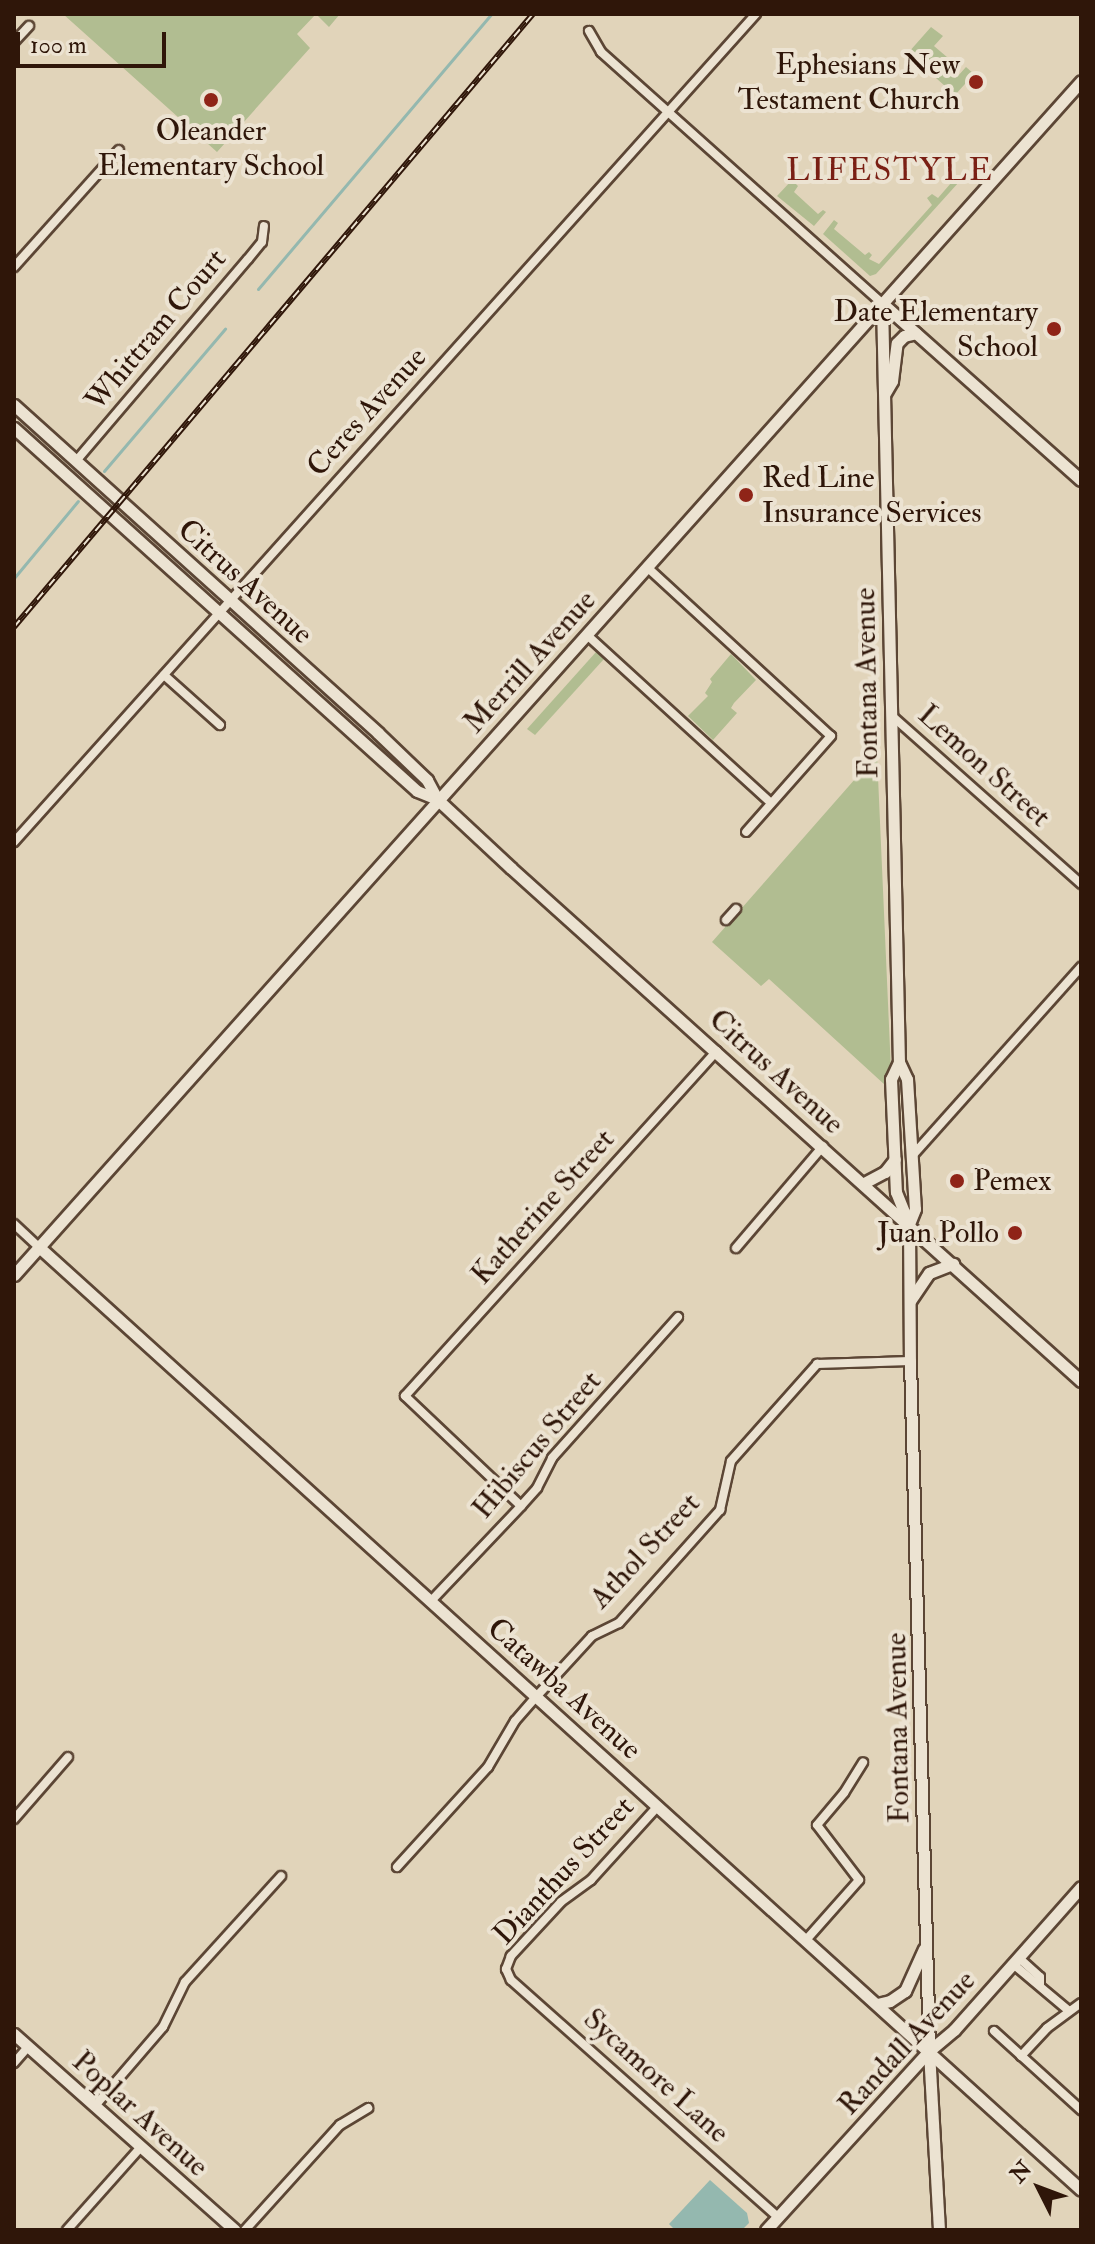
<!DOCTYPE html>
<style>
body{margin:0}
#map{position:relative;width:1095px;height:2244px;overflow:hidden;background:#e1d4ba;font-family:"IM FELL Double Pica",serif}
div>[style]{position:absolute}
.green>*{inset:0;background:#b1bd91}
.water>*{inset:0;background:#94b8af}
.stream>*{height:3px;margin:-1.5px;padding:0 1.5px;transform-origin:1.5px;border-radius:1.5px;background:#94b8af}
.roads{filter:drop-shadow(2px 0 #5c4635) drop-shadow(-2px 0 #5c4635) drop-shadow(0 2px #5c4635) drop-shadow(0 -2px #5c4635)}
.street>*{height:8px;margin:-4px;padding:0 4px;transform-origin:4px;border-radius:4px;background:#ece3d2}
.secondary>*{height:11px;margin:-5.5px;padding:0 5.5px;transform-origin:5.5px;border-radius:5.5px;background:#ece3d2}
.rail>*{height:6px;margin-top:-3px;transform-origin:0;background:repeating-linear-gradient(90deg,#ece3d2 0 9px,#2f1609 0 18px);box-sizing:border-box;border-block:2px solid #2f1609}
.dots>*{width:22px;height:22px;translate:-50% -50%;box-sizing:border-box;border:4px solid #ece3d2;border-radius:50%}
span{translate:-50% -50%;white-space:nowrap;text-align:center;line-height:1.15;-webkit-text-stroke:8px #ece3d2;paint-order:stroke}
.poi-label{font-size:30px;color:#2f1609}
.right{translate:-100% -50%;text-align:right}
.left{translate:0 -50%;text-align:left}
.street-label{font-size:30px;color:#2f1609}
.neighbourhood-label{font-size:32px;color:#7a1f14;letter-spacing:2px}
.frame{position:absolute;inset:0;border:16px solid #2f1609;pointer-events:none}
.north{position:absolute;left:999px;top:2148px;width:80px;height:80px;-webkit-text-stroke:6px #ece3d2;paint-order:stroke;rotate:312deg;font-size:22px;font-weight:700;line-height:32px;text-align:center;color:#2f1609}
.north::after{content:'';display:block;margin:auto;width:28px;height:36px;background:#2f1609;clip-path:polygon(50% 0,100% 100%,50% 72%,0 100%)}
.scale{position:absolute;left:16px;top:32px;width:150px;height:36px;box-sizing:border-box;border:4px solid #2f1609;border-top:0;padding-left:10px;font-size:24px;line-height:28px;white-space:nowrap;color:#2f1609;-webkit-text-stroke:6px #ece3d2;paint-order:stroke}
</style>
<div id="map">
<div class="green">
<div style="clip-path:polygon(63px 14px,340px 14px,329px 27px,316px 14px,297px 34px,310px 48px,217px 152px)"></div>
<div style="clip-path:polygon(931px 27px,943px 36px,934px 46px,954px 63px,949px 70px,957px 77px,966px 67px,974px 74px,955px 95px,908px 53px)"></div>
<div style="clip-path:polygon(949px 172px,959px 182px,876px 274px,870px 276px,823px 234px,834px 220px,838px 223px,834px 229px,865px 255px,869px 252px,872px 255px,869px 259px,879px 264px,932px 205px,927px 198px,932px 194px,938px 198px,951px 183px,945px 177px)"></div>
<div style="clip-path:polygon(792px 180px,798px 186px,794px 192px,818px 214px,823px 210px,826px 212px,814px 226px,777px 196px)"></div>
<div style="clip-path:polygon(596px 652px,604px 659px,535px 735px,527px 729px)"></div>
<div style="clip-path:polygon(731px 654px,756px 680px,734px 703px,731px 708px,737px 713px,713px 740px,688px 716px,708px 696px,705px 693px,712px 682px,710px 679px)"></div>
<div style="clip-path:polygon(877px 754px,891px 1071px,885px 1085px,769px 979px,761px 986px,712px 942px)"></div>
</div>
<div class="water">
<div style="clip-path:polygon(710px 2180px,747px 2213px,749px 2223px,742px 2230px,675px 2230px,669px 2224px)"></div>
</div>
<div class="stream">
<div style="left:258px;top:289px;width:360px;rotate:-49.7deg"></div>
<div style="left:104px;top:471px;width:187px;rotate:-49.6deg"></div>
<div style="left:14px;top:578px;width:100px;rotate:-50.3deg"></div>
</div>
<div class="roads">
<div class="street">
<div style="left:589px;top:31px;width:24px;rotate:60deg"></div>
<div style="left:601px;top:52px;width:377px;rotate:41.8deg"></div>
<div style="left:14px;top:42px;width:22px;rotate:-47deg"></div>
<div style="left:14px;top:267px;width:157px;rotate:-48.1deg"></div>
<div style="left:76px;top:461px;width:265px;rotate:-49.6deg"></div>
<div style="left:248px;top:259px;width:22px;rotate:-51deg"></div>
<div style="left:262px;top:242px;width:16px;rotate:-83deg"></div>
<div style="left:648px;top:568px;width:248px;rotate:42.6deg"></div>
<div style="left:831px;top:736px;width:128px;rotate:131.5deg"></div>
<div style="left:587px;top:635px;width:249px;rotate:42.4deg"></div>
<div style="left:164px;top:675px;width:75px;rotate:41.8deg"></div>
<div style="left:892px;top:716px;width:253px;rotate:41.6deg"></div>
<div style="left:14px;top:842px;width:1112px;rotate:-48.14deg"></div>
<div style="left:726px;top:920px;width:15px;rotate:-48deg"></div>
<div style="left:912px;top:1156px;width:254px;rotate:-48.2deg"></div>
<div style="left:14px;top:1224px;width:34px;rotate:43deg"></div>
<div style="left:736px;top:1248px;width:134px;rotate:-49.5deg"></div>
<div style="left:521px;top:1506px;width:160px;rotate:-136.5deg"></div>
<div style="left:405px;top:1396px;width:465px;rotate:-47.9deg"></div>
<div style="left:431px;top:1601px;width:131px;rotate:-46.5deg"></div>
<div style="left:521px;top:1506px;width:24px;rotate:-48deg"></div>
<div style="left:537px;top:1488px;width:34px;rotate:-63deg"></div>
<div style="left:552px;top:1458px;width:189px;rotate:-48.2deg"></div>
<div style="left:658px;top:1806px;width:100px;rotate:132.2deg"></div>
<div style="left:591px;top:1880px;width:37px;rotate:144deg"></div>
<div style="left:561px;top:1902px;width:74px;rotate:132.8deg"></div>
<div style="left:511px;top:1956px;width:14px;rotate:111deg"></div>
<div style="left:506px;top:1969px;width:12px;rotate:66deg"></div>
<div style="left:511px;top:1980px;width:357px;rotate:41.6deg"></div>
<div style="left:14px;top:1819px;width:82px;rotate:-48.9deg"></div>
<div style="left:397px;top:1867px;width:135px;rotate:-47.7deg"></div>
<div style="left:488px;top:1767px;width:53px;rotate:-59.6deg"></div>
<div style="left:515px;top:1721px;width:32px;rotate:-49deg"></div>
<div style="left:536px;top:1697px;width:83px;rotate:-47.4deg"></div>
<div style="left:592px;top:1636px;width:30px;rotate:-26deg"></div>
<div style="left:619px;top:1623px;width:152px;rotate:-48.2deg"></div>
<div style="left:720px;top:1510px;width:50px;rotate:-77.3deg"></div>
<div style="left:731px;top:1461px;width:130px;rotate:-48.4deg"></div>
<div style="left:817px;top:1364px;width:93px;rotate:-1.8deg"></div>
<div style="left:806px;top:1940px;width:80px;rotate:-48.5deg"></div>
<div style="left:859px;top:1880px;width:69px;rotate:-127.4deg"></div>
<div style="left:817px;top:1825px;width:42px;rotate:-49.8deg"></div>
<div style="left:844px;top:1793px;width:36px;rotate:-58deg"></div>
<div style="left:1019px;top:1958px;width:28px;rotate:42deg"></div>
<div style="left:1040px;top:1977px;width:8px;rotate:90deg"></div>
<div style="left:1013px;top:1964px;width:73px;rotate:40deg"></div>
<div style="left:994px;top:2031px;width:118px;rotate:42.2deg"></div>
<div style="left:1021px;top:2056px;width:38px;rotate:-47deg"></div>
<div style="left:1047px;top:2028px;width:42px;rotate:-36.3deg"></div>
<div style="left:14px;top:2063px;width:21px;rotate:-49deg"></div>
<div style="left:95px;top:2106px;width:104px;rotate:-49.3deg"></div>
<div style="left:163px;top:2027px;width:50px;rotate:-63.9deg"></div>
<div style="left:185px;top:1982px;width:143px;rotate:-47.8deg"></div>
<div style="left:67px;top:2230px;width:111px;rotate:-48.3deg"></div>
<div style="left:245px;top:2230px;width:142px;rotate:-47.9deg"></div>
<div style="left:340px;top:2125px;width:33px;rotate:-31deg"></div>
</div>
<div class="secondary">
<div style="left:882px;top:303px;width:759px;rotate:88.72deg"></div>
<div style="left:899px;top:1062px;width:19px;rotate:65deg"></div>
<div style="left:907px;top:1079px;width:130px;rotate:86.5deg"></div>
<div style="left:915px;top:1209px;width:16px;rotate:112deg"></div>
<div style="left:909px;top:1224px;width:137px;rotate:89.6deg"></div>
<div style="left:910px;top:1361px;width:690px;rotate:88.42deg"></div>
<div style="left:929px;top:2051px;width:179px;rotate:86.8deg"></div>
<div style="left:882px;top:303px;width:266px;rotate:41.7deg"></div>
<div style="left:885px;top:393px;width:14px;rotate:-60deg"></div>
<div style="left:892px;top:381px;width:38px;rotate:-83deg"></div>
<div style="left:897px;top:343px;width:10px;rotate:-45deg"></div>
<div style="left:904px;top:336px;width:12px;rotate:-14deg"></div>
<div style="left:14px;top:405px;width:490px;rotate:42deg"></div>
<div style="left:378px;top:733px;width:68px;rotate:43.8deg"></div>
<div style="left:427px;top:780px;width:21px;rotate:62deg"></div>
<div style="left:437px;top:799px;width:101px;rotate:43deg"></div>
<div style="left:511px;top:868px;width:767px;rotate:41.99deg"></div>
<div style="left:14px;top:428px;width:542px;rotate:42.01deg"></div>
<div style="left:417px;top:791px;width:22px;rotate:22deg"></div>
<div style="left:899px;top:1062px;width:19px;rotate:115deg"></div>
<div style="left:891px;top:1079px;width:113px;rotate:87.5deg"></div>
<div style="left:896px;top:1192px;width:32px;rotate:68deg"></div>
<div style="left:864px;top:1183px;width:24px;rotate:-28deg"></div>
<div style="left:885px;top:1172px;width:16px;rotate:-52deg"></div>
<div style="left:39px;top:1247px;width:1405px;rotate:42.14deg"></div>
<div style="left:14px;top:1275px;width:1601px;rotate:-48.21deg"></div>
<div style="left:910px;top:1301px;width:34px;rotate:-56deg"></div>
<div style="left:929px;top:1273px;width:26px;rotate:-21deg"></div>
<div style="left:877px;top:2004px;width:13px;rotate:-13deg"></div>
<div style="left:890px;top:2001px;width:18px;rotate:-34deg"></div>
<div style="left:905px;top:1991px;width:46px;rotate:-65.7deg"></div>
<div style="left:14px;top:2034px;width:295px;rotate:41.6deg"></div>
<div style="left:766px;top:2230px;width:242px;rotate:-47.7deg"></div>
<div style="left:929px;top:2051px;width:33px;rotate:-40deg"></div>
<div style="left:954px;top:2030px;width:191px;rotate:-48.4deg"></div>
</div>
</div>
<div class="rail">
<div style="left:14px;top:627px;width:803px;rotate:-49.75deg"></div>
</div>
<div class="dots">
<div style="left:976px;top:82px;background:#8f2418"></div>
<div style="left:211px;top:100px;background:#8f2418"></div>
<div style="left:1054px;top:329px;background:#8f2418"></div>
<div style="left:746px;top:495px;background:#8f2418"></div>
<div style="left:957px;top:1181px;background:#8f2418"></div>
<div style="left:1015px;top:1233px;background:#8f2418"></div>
</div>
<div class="poi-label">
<span class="right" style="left:960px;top:82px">Ephesians New<br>Testament Church</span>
<span style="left:211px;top:148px">Oleander<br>Elementary School</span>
<span class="right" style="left:1038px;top:329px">Date Elementary<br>School</span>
<span class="left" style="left:762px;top:495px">Red Line<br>Insurance Services</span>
<span class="left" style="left:973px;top:1181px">Pemex</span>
<span class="right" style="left:999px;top:1233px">Juan Pollo</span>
</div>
<div class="street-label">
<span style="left:156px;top:330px;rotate:-50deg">Whittram Court</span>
<span style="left:367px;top:412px;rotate:-48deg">Ceres Avenue</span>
<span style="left:245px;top:582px;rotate:42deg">Citrus Avenue</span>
<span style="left:530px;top:662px;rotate:-48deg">Merrill Avenue</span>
<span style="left:867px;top:683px;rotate:-91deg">Fontana Avenue</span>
<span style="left:984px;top:766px;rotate:42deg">Lemon Street</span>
<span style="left:776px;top:1072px;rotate:42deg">Citrus Avenue</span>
<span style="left:543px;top:1207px;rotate:-48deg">Katherine Street</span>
<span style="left:537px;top:1445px;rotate:-50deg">Hibiscus Street</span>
<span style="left:645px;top:1551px;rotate:-47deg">Athol Street</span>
<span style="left:564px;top:1689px;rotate:42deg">Catawba Avenue</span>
<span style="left:898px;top:1728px;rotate:-91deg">Fontana Avenue</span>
<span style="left:564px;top:1871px;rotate:-47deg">Dianthus Street</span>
<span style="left:907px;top:2043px;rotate:-47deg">Randall Avenue</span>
<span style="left:656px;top:2076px;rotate:42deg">Sycamore Lane</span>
<span style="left:140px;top:2114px;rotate:42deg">Poplar Avenue</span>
</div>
<div class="neighbourhood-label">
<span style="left:890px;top:170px">LIFESTYLE</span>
</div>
<div class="frame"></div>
<div class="north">N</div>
<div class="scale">100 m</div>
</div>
